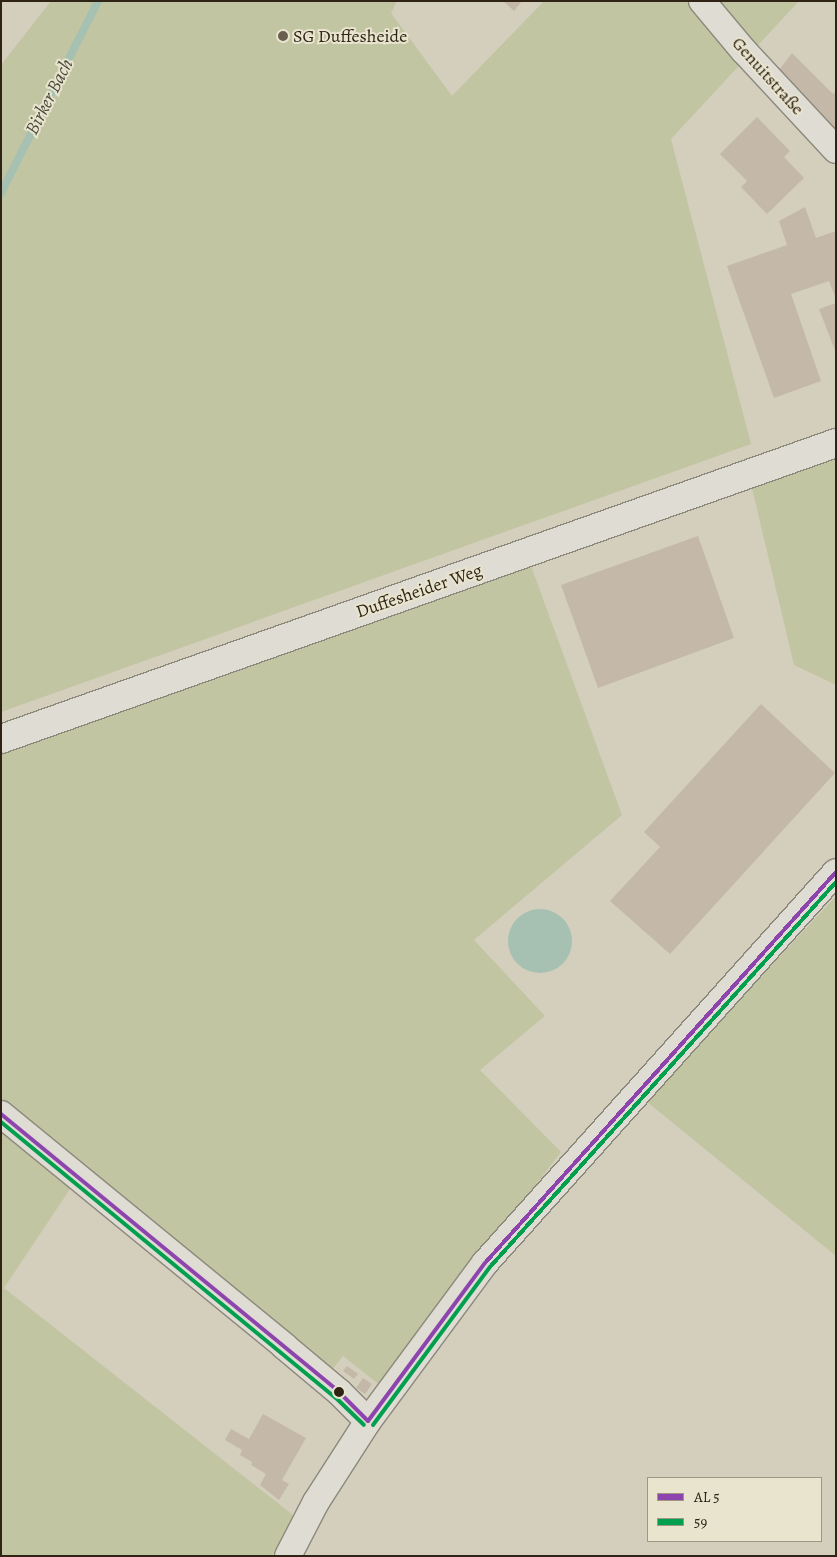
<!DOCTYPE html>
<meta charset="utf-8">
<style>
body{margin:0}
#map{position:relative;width:837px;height:1557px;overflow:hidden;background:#d4cfbd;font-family:Alegreya,serif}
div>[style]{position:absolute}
.green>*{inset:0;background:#c1c5a2}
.water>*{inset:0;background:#a6c0b2}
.round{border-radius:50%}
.stream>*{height:8px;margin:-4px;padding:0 4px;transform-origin:4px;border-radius:4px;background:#a6c0b2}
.building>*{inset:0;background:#c4b8a9}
.roads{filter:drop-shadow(1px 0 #8c887c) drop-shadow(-1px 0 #8c887c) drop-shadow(0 1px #8c887c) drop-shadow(0 -1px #8c887c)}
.street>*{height:26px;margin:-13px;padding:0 13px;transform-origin:13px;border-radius:13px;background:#dedcd3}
.secondary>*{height:28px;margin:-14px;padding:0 14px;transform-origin:14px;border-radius:14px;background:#dedcd3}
.bus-1>*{height:4px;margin:-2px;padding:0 2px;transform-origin:2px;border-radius:2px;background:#8e44ad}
.bus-2>*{height:4px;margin:-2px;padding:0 2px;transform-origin:2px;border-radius:2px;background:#029f4e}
.dots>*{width:14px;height:14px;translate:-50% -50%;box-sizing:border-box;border:2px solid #e9e4ce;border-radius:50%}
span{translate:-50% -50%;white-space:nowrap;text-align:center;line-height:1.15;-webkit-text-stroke:4px #e9e4ce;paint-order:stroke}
.poi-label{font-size:18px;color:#2f2316}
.left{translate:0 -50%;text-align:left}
.street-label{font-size:18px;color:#2f2316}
.water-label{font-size:19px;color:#48483c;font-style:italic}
.frame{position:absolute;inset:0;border:2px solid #2f2316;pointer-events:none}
.legend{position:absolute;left:647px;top:1477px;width:175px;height:65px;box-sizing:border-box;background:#e9e4ce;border:1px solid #9f9784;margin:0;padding:6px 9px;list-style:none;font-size:15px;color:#2f2316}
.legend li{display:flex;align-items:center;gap:10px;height:25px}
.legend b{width:25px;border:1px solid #9f9784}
</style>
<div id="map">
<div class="green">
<div style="clip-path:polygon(51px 1px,397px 1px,391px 13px,452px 96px,544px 1px,799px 1px,671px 139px,751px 444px,1px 712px,1px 65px)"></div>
<div style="clip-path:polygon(836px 454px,836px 685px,794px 665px,751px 484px)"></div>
<div style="clip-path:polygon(531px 566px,622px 815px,474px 940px,545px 1016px,480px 1070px,561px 1152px,381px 1386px,343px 1356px,331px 1371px,1px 1102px,1px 753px)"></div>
<div style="clip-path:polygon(836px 896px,836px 1256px,646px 1101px)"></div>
<div style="clip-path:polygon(1px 1127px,72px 1186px,4px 1288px,293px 1515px,272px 1556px,1px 1556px)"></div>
</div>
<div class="water">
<div class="round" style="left:508px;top:909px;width:64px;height:64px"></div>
</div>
<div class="stream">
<div style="left:1px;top:193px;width:215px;rotate:-63.2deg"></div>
</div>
<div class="building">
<div style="clip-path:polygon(503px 1px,522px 1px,514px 11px)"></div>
<div style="clip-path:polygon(792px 53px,833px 94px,836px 91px,836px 134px,776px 74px)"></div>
<div style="clip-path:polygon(757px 117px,790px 151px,784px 157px,804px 178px,767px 214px,741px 187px,747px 181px,720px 154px)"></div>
<div style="clip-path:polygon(805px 207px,816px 238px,836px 231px,836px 299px,829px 281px,791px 294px,821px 381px,774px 398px,727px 266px,787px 245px,779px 221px)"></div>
<div style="clip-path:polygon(836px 303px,836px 353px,819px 309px)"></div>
<div style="clip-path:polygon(698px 536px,734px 638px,598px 688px,561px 585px)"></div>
<div style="clip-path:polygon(761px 704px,835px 773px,670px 954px,610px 901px,660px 847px,644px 832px)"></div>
<div style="clip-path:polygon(347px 1366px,358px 1374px,354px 1379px,343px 1371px)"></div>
<div style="clip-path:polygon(363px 1378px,372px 1384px,365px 1394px,356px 1388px)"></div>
<div style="clip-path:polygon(263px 1414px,306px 1438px,282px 1480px,289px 1484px,279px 1500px,260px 1485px,266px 1474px,251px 1465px,252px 1462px,240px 1455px,242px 1450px,225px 1440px,231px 1429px,249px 1439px)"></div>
</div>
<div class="roads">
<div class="street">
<div style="left:702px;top:1px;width:65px;rotate:50deg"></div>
<div style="left:744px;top:51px;width:135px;rotate:47.1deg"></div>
<div style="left:1px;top:1114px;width:366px;rotate:39.3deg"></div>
<div style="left:284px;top:1346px;width:72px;rotate:39.9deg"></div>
<div style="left:339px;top:1392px;width:41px;rotate:45deg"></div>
<div style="left:288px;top:1556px;width:61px;rotate:-62.6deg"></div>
<div style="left:316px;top:1502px;width:96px;rotate:-57.3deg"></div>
<div style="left:368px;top:1421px;width:197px;rotate:-53.5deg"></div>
<div style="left:485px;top:1263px;width:525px;rotate:-48.09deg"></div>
</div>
<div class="secondary">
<div style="left:1px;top:739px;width:886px;rotate:-19.52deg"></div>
</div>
</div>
<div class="bus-1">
<div style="left:1px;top:1114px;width:438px;rotate:39.4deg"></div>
<div style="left:339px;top:1392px;width:41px;rotate:45deg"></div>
<div style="left:368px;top:1421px;width:197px;rotate:-53.5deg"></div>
<div style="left:485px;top:1263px;width:525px;rotate:-48.09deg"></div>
</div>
<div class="bus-2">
<div style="left:1px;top:1122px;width:433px;rotate:39.5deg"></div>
<div style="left:335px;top:1397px;width:40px;rotate:44deg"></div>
<div style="left:373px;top:1425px;width:197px;rotate:-53.5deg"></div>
<div style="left:490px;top:1267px;width:518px;rotate:-48.05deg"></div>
</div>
<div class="dots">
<div style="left:283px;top:36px;background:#695f50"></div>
<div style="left:339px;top:1392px;background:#2f2316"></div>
</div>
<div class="poi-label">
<span class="left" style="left:293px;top:36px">SG Duffesheide</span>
</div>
<div class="street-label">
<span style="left:768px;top:76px;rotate:48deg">Genuitstraße</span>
<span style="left:419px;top:591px;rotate:-19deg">Duffesheider Weg</span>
</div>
<div class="water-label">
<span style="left:50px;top:97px;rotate:-63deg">Birker Bach</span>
</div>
<div class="frame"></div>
<ul class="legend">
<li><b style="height:6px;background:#8e44ad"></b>AL 5</li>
<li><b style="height:6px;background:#029f4e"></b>59</li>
</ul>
</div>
